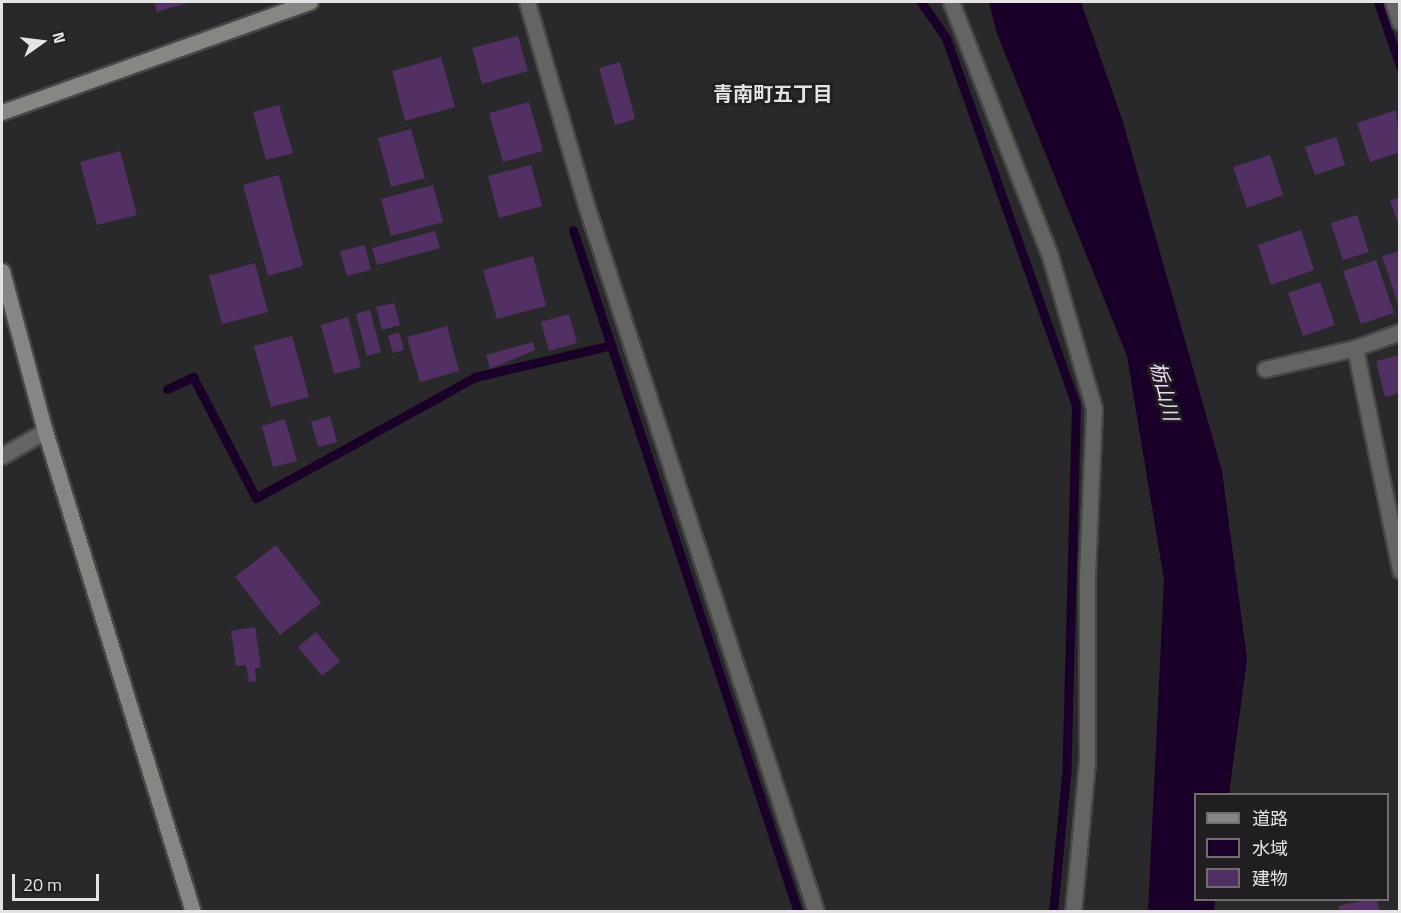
<!DOCTYPE html>
<meta charset="utf-8">
<style>
body{margin:0}
#map{position:relative;width:1401px;height:913px;overflow:hidden;background:#29282a;font-family:"Titillium Web","Noto Sans JP",sans-serif}
div>[style]{position:absolute}
.water>*{inset:0;background:#1a0028}
.stream>*{height:9px;margin:-4.5px;padding:0 4.5px;transform-origin:4.5px;border-radius:4.5px;background:#1a0028}
.building>*{inset:0;background:#523064}
.roads{filter:drop-shadow(2px 0 #474648) drop-shadow(-2px 0 #474648) drop-shadow(0 2px #474648) drop-shadow(0 -2px #474648)}
.street>*{height:15px;margin:-7.5px;padding:0 7.5px;transform-origin:7.5px;border-radius:7.5px;background:#646463}
.secondary>*{height:15px;margin:-7.5px;padding:0 7.5px;transform-origin:7.5px;border-radius:7.5px;background:#868683}
span{translate:-50% -50%;white-space:nowrap;text-align:center;line-height:1.15;-webkit-text-stroke:5px #201e21;paint-order:stroke}
.neighbourhood-label{font-size:20px;color:#e5e3e5;font-weight:700}
.water-label{font-size:20px;color:#ebd7f8;font-style:italic}
.frame{position:absolute;inset:0;border:3px solid #e5e3e5;pointer-events:none}
.legend{position:absolute;left:1194px;top:793px;width:195px;height:108px;box-sizing:border-box;background:#201e21;border:2px solid #6f6d6f;margin:0;padding:8px 10px;list-style:none;font-size:18px;color:#e5e3e5}
.legend li{display:flex;align-items:center;gap:12px;height:30px}
.legend b{width:30px;border:2px solid #6f6d6f}
.north{position:absolute;left:12px;top:12px;width:60px;height:60px;-webkit-text-stroke:4px #201e21;paint-order:stroke;rotate:76deg;font-size:16px;font-weight:700;line-height:24px;text-align:center;color:#e5e3e5}
.north::after{content:'';display:block;margin:auto;width:21px;height:27px;background:#e5e3e5;clip-path:polygon(50% 0,100% 100%,50% 72%,0 100%)}
.scale{position:absolute;left:12px;top:874px;width:87px;height:27px;box-sizing:border-box;border:3px solid #e5e3e5;border-top:0;padding-left:8px;font-size:18px;line-height:21px;white-space:nowrap;color:#e5e3e5;-webkit-text-stroke:4px #201e21;paint-order:stroke}
</style>
<div id="map">
<div class="water">
<div style="clip-path:polygon(989px 2px,1081px 2px,1123px 122px,1222px 471px,1247px 659px,1229px 794px,1196px 794px,1196px 900px,1215px 900px,1214px 911px,1148px 911px,1164px 580px,1127px 356px,996px 31px)"></div>
</div>
<div class="stream">
<div style="left:921px;top:2px;width:44px;rotate:55.2deg"></div>
<div style="left:946px;top:38px;width:389px;rotate:70.5deg"></div>
<div style="left:1076px;top:405px;width:370px;rotate:91.5deg"></div>
<div style="left:1066px;top:775px;width:138px;rotate:95.4deg"></div>
<div style="left:1378px;top:2px;width:68px;rotate:71deg"></div>
<div style="left:573px;top:230px;width:718px;rotate:71.74deg"></div>
<div style="left:167px;top:389px;width:29px;rotate:-25deg"></div>
<div style="left:193px;top:377px;width:136px;rotate:62.5deg"></div>
<div style="left:256px;top:498px;width:250px;rotate:-28.9deg"></div>
<div style="left:475px;top:377px;width:140px;rotate:-13.2deg"></div>
</div>
<div class="building">
<div style="clip-path:polygon(154px 2px,191px 2px,157px 12px)"></div>
<div style="clip-path:polygon(518px 36px,528px 71px,482px 84px,472px 48px)"></div>
<div style="clip-path:polygon(441px 57px,455px 107px,405px 121px,392px 71px)"></div>
<div style="clip-path:polygon(620px 62px,635px 119px,615px 125px,599px 68px)"></div>
<div style="clip-path:polygon(529px 102px,543px 151px,503px 162px,489px 113px)"></div>
<div style="clip-path:polygon(279px 105px,293px 153px,266px 160px,253px 112px)"></div>
<div style="clip-path:polygon(1396px 110px,1400px 152px,1370px 162px,1357px 123px)"></div>
<div style="clip-path:polygon(411px 129px,425px 178px,391px 187px,378px 138px)"></div>
<div style="clip-path:polygon(1336px 137px,1345px 165px,1315px 175px,1305px 147px)"></div>
<div style="clip-path:polygon(120px 151px,137px 215px,97px 225px,80px 162px)"></div>
<div style="clip-path:polygon(1270px 155px,1283px 195px,1247px 208px,1233px 167px)"></div>
<div style="clip-path:polygon(531px 165px,542px 206px,499px 218px,488px 176px)"></div>
<div style="clip-path:polygon(279px 175px,303px 266px,268px 276px,243px 185px)"></div>
<div style="clip-path:polygon(433px 185px,443px 222px,391px 236px,381px 199px)"></div>
<div style="clip-path:polygon(1400px 198px,1400px 226px,1399px 226px,1390px 200px)"></div>
<div style="clip-path:polygon(1357px 215px,1369px 252px,1343px 260px,1331px 223px)"></div>
<div style="clip-path:polygon(1301px 230px,1314px 270px,1271px 285px,1258px 245px)"></div>
<div style="clip-path:polygon(435px 231px,440px 248px,377px 265px,372px 248px)"></div>
<div style="clip-path:polygon(365px 245px,371px 270px,347px 276px,340px 251px)"></div>
<div style="clip-path:polygon(1400px 251px,1400px 306px,1399px 307px,1382px 256px)"></div>
<div style="clip-path:polygon(533px 256px,546px 306px,497px 319px,483px 270px)"></div>
<div style="clip-path:polygon(1376px 260px,1394px 313px,1361px 324px,1343px 271px)"></div>
<div style="clip-path:polygon(255px 263px,268px 312px,222px 324px,209px 276px)"></div>
<div style="clip-path:polygon(1320px 282px,1335px 325px,1303px 336px,1288px 293px)"></div>
<div style="clip-path:polygon(394px 303px,400px 325px,382px 330px,376px 307px)"></div>
<div style="clip-path:polygon(370px 310px,381px 352px,367px 356px,356px 314px)"></div>
<div style="clip-path:polygon(569px 314px,577px 343px,549px 351px,541px 322px)"></div>
<div style="clip-path:polygon(348px 317px,361px 367px,334px 374px,321px 325px)"></div>
<div style="clip-path:polygon(447px 326px,459px 371px,420px 382px,407px 337px)"></div>
<div style="clip-path:polygon(399px 332px,404px 350px,393px 353px,388px 336px)"></div>
<div style="clip-path:polygon(292px 336px,309px 397px,271px 407px,254px 346px)"></div>
<div style="clip-path:polygon(533px 342px,535px 350px,490px 369px,486px 355px)"></div>
<div style="clip-path:polygon(1400px 355px,1400px 393px,1385px 397px,1376px 361px)"></div>
<div style="clip-path:polygon(330px 416px,337px 442px,318px 447px,311px 422px)"></div>
<div style="clip-path:polygon(285px 419px,297px 461px,273px 467px,262px 426px)"></div>
<div style="clip-path:polygon(276px 545px,321px 603px,280px 635px,235px 577px)"></div>
<div style="clip-path:polygon(255px 627px,261px 667px,255px 668px,256px 681px,249px 682px,246px 665px,236px 666px,231px 631px)"></div>
<div style="clip-path:polygon(316px 632px,340px 661px,322px 676px,298px 647px)"></div>
<div style="clip-path:polygon(1365px 900px,1377px 900px,1380px 912px,1339px 912px,1338px 906px)"></div>
</div>
<div class="roads">
<div class="street">
<div style="left:527px;top:2px;width:215px;rotate:73.8deg"></div>
<div style="left:587px;top:208px;width:740px;rotate:71.98deg"></div>
<div style="left:951px;top:2px;width:273px;rotate:68.7deg"></div>
<div style="left:1050px;top:256px;width:158px;rotate:73.9deg"></div>
<div style="left:1094px;top:408px;width:167px;rotate:92.4deg"></div>
<div style="left:1087px;top:575px;width:187px;rotate:90deg"></div>
<div style="left:1087px;top:762px;width:151px;rotate:95.3deg"></div>
<div style="left:1393px;top:2px;width:21px;rotate:71deg"></div>
<div style="left:1355px;top:348px;width:227px;rotate:78.5deg"></div>
<div style="left:1265px;top:369px;width:92px;rotate:-13.1deg"></div>
<div style="left:1355px;top:348px;width:48px;rotate:-19.6deg"></div>
<div style="left:2px;top:456px;width:50px;rotate:-30.2deg"></div>
</div>
<div class="secondary">
<div style="left:2px;top:112px;width:327px;rotate:-19.7deg"></div>
<div style="left:2px;top:271px;width:166px;rotate:75deg"></div>
<div style="left:45px;top:431px;width:503px;rotate:72.9deg"></div>
</div>
</div>
<div class="neighbourhood-label">
<span style="left:773px;top:93px">青南町五丁目</span>
</div>
<div class="water-label">
<span style="left:1165px;top:391px;rotate:76deg">栃山川</span>
</div>
<div class="frame"></div>
<ul class="legend">
<li><b style="height:8px;background:#868683"></b>道路</li>
<li><b style="height:16px;background:#1a0028"></b>水域</li>
<li><b style="height:16px;background:#523064"></b>建物</li>
</ul>
<div class="north">N</div>
<div class="scale">20 m</div>
</div>
